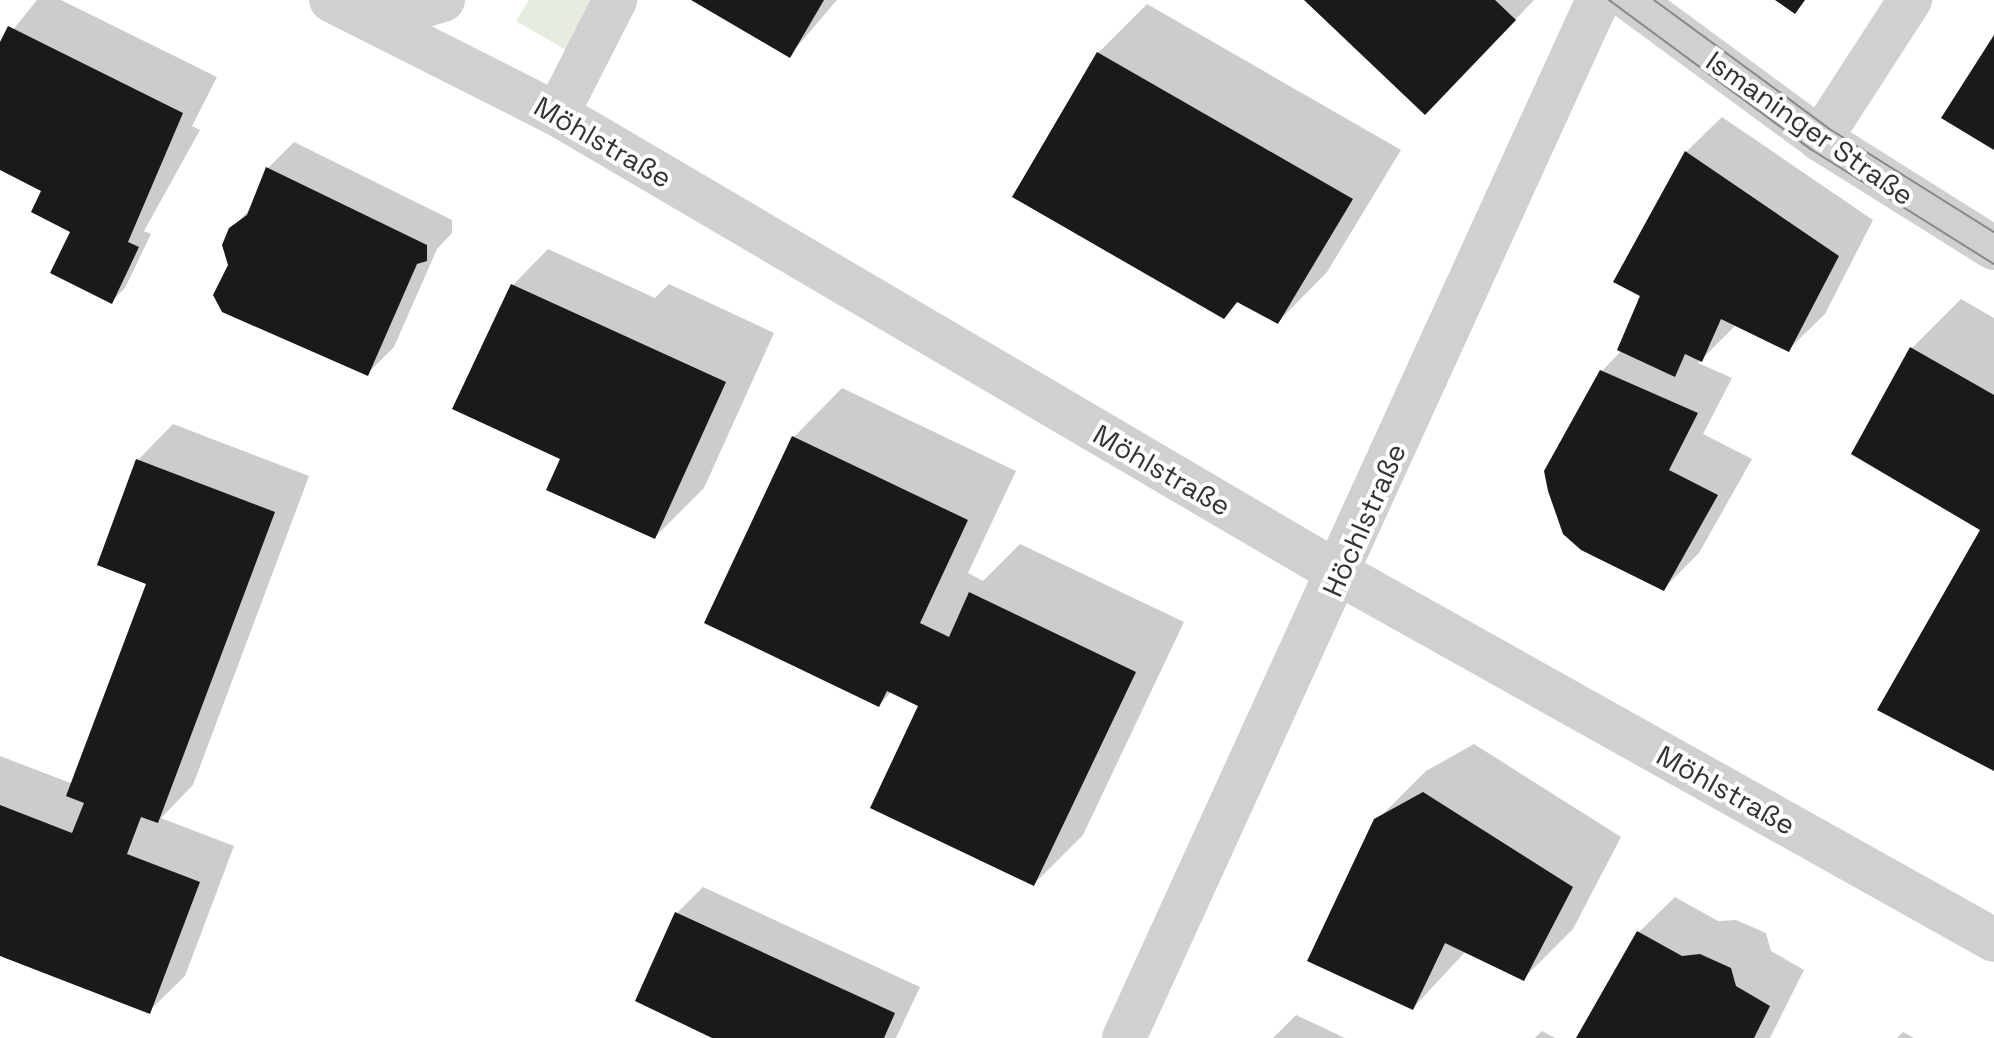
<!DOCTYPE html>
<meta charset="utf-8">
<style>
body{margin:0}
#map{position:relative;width:1994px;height:1038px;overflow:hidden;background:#fff;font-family:"Space Grotesk",sans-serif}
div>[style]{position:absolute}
.green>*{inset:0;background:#e6ecdf}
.shadow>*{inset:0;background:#0003}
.building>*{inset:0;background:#1a1a1a}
.minor>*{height:44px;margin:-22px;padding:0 22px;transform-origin:22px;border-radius:22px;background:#d0d0d0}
.tram>*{height:2px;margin:-1px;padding:0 1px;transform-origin:1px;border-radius:1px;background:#888}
span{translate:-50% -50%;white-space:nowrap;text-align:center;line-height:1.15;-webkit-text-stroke:8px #fff;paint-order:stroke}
.street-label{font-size:28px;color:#333}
</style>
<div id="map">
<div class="green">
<div style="clip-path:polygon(529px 0,595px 0,571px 53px,516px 21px)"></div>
</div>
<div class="shadow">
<div style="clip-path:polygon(37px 0,61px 0,217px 77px,192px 126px,200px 130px,144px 231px,151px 234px,125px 288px,112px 301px,44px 190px,0 168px,0 46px)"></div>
<div style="clip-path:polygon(695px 0,837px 0,789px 56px)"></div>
<div style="clip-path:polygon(1310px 0,1534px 0,1451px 87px)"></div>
<div style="clip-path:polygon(1147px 4px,1401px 150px,1327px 272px,1278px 322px,1239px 301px,1224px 316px,1098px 53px)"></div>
<div style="clip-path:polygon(1722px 117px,1873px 220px,1825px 314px,1789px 349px,1737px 324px,1698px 363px,1732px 378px,1703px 434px,1752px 459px,1699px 553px,1664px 588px,1602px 371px,1622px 350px,1686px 152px)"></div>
<div style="clip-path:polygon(294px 142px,452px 220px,452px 233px,437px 249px,394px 347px,368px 373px,230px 265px,231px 229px,252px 207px,268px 168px)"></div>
<div style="clip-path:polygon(548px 249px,655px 298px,669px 284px,774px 333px,704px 488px,655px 537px,566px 451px,513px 285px)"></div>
<div style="clip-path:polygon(1961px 299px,1994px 318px,1994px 769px,1983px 529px,1912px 348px)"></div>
<div style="clip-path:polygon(842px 388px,1016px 471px,968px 573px,983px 581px,1020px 544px,1184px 622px,1083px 835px,1034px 884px,921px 705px,892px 691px,879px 705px,793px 438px)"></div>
<div style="clip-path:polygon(173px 424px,309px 476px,193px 785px,161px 818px,234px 846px,185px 976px,149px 1011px,0 954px,0 756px,73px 784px,149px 583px,138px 460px)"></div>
<div style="clip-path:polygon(1474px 744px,1621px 837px,1573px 929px,1524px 978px,1466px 951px,1413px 1008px,1376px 821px,1426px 771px)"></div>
<div style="clip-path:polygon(703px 887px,920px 987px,896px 1038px,714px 1038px,677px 913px)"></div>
<div style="clip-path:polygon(1675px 897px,1718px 921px,1736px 920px,1766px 933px,1771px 951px,1804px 970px,1770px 1038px,1578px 1038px,1639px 932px)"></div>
<div style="clip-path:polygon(1296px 1015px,1345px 1038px,1273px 1038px)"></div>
<div style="clip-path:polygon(1542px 1031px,1555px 1038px,1535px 1038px)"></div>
<div style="clip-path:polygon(1903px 1032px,1914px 1038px,1897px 1038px)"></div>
</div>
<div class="building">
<div style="clip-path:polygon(691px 0,824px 0,790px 58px)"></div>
<div style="clip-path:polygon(1304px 0,1495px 0,1516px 20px,1425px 115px)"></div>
<div style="clip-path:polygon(1775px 0,1805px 0,1795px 14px)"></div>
<div style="clip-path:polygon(8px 26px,183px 113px,128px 242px,139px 247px,112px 304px,50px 273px,70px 232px,31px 212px,41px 191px,0 170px,0 42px)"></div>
<div style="clip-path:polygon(1994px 35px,1994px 150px,1941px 118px)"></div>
<div style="clip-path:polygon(1097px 52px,1353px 199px,1278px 324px,1237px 302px,1224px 319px,1012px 197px)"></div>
<div style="clip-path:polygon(1685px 151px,1839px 256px,1789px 352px,1721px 319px,1702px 362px,1685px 354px,1675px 377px,1617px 350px,1640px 296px,1613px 282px)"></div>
<div style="clip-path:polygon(266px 167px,427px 245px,427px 261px,417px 264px,368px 376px,222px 312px,213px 295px,228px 265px,222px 245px,229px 228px,247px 215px)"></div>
<div style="clip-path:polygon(511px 284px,726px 382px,655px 539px,546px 490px,560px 459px,452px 409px)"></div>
<div style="clip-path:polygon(1910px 347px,1994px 395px,1994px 771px,1877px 710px,1980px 530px,1851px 454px)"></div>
<div style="clip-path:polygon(1600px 370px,1698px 413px,1669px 470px,1718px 495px,1664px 591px,1581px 550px,1563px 534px,1548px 491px,1544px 471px)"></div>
<div style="clip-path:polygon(792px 436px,968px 520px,920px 623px,949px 637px,969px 592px,1136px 672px,1034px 886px,870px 808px,918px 706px,887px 691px,879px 707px,704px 623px)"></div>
<div style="clip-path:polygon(136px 459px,275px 512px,158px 823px,141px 817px,127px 854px,200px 882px,150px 1014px,0 956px,0 805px,72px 833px,84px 803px,66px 796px,146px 584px,97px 565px)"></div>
<div style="clip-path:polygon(1423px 792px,1573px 887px,1524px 981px,1445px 943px,1413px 1010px,1307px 961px,1374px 819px)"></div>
<div style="clip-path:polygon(675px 912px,895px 1013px,884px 1038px,712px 1038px,635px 1001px)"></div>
<div style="clip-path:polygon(1637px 931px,1682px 956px,1700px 954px,1731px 968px,1736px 986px,1770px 1006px,1754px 1038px,1576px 1038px)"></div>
</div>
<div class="minor">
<div style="left:331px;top:0;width:253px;rotate:26.8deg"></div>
<div style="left:557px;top:114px;width:908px;rotate:30.43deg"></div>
<div style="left:1340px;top:574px;width:749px;rotate:29.23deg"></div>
<div style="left:1631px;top:0;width:235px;rotate:36.3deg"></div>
<div style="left:1820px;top:139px;width:205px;rotate:32.1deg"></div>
<div style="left:377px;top:20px;width:69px;rotate:-16.9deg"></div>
<div style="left:557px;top:114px;width:128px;rotate:-63deg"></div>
<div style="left:1820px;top:139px;width:166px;rotate:-57.1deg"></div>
<div style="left:1124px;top:1038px;width:1141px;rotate:-65.46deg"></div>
</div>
<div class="tram">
<div style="left:1609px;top:0;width:252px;rotate:36.5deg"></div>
<div style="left:1812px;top:150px;width:215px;rotate:32.1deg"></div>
<div style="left:1654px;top:0;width:216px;rotate:36.3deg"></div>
<div style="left:1828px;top:128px;width:196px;rotate:32.1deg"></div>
</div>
<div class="street-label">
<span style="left:1810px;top:128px;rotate:35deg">Ismaninger Straße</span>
<span style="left:603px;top:142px;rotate:30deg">Möhlstraße</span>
<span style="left:1162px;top:470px;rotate:30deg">Möhlstraße</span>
<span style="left:1364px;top:520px;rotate:-66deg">Höchlstraße</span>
<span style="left:1726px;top:790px;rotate:29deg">Möhlstraße</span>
</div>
</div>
